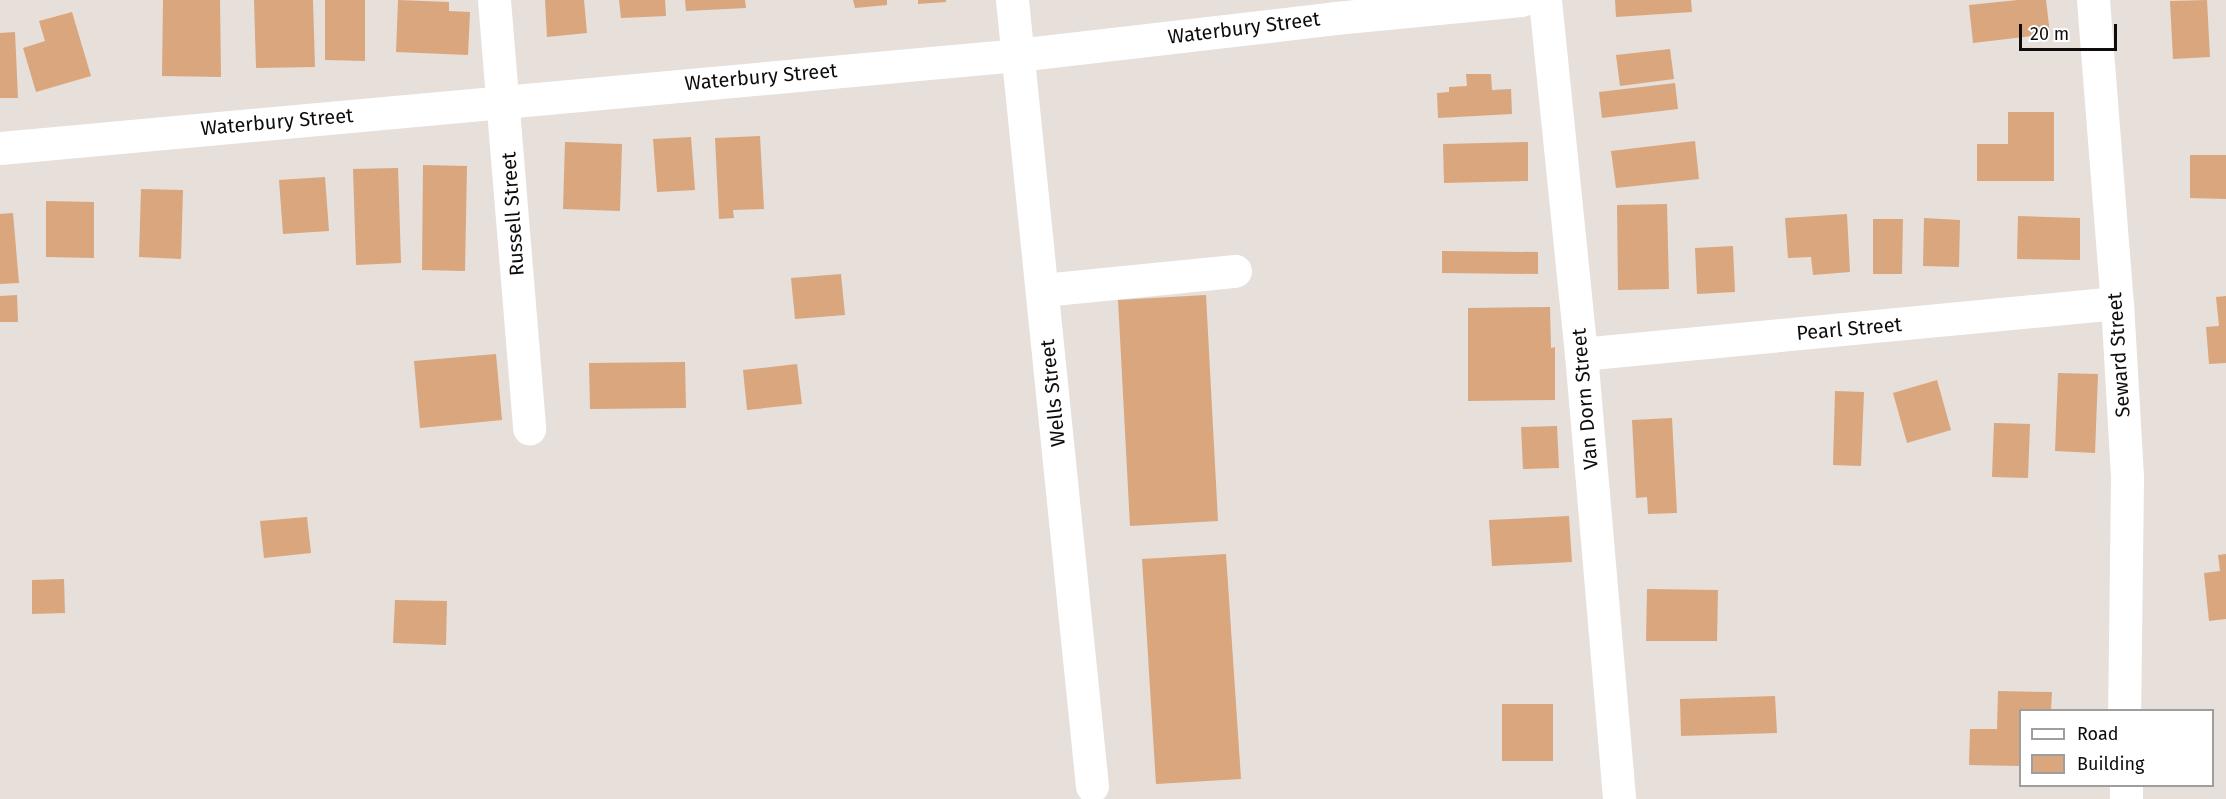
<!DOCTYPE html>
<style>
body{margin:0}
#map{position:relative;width:2226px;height:799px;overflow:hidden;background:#e6dfda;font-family:"Fira Sans",sans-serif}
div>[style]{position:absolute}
.building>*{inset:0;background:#daa67e}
.minor>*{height:33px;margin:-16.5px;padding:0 16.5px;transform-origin:16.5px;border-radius:16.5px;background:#fff}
span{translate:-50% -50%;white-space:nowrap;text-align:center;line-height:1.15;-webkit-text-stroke:4.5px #fff;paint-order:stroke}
.street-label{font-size:20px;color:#0f0c0b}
.legend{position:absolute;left:2019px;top:709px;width:195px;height:78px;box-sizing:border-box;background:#fff;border:2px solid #9f9e9d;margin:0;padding:8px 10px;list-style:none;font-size:18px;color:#0f0c0b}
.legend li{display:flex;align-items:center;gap:12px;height:30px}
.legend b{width:30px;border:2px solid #9f9e9d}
.scale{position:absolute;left:2019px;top:24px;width:98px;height:27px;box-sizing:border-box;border:3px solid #0f0c0b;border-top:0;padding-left:8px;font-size:18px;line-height:21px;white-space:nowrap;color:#0f0c0b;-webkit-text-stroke:4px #fff;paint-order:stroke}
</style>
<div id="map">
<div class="building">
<div style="clip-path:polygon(163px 0,220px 0,221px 77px,162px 76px)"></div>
<div style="clip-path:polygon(254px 0,313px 0,315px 67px,256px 68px)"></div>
<div style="clip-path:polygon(325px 0,365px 0,365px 61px,325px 60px)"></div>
<div style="clip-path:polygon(398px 0,449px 2px,449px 11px,470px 12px,468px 55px,396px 52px)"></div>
<div style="clip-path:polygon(545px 0,584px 0,587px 33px,547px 37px)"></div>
<div style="clip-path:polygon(619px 0,665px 0,666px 16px,621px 18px)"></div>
<div style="clip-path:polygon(685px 0,745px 0,746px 8px,686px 11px)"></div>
<div style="clip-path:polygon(853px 0,887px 0,887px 5px,855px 8px)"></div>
<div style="clip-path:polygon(918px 0,946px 0,946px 2px,918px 4px)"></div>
<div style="clip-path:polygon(1615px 0,1691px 0,1692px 12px,1616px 17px)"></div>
<div style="clip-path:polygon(2018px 0,2046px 0,2050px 34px,1973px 43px,1969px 5px)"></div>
<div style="clip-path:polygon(2207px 0,2210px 57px,2173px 59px,2170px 1px)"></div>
<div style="clip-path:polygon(72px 12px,91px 76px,36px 92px,23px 48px,45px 41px,39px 21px)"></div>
<div style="clip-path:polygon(15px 32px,18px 98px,0 98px,0 33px)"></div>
<div style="clip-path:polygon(1670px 49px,1674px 79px,1620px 86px,1616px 55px)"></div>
<div style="clip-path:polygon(1466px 74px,1491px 74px,1492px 90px,1511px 89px,1512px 114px,1438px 118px,1437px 93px,1449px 92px,1449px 87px,1467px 86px)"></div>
<div style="clip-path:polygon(1675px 83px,1678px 109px,1602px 118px,1599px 92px)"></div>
<div style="clip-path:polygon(2008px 112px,2054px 112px,2054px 181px,1977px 181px,1977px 144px,2008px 144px)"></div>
<div style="clip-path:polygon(760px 136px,764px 209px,733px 210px,734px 218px,719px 219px,715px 138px)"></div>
<div style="clip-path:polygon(691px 137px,695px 190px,657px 192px,653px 139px)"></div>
<div style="clip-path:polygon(1695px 141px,1699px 179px,1616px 188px,1611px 151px)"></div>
<div style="clip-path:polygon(565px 142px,622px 144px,620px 211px,563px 209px)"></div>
<div style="clip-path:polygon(1528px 142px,1528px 181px,1444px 183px,1443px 144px)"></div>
<div style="clip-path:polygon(2190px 155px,2226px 155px,2226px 199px,2190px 198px)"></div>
<div style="clip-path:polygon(423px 165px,467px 166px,465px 271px,422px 270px)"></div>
<div style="clip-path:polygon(398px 168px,401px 263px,356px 265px,353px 169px)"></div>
<div style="clip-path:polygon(325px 177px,329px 231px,283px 234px,279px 180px)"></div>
<div style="clip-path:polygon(141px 189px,183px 190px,181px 259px,139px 257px)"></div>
<div style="clip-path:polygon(46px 201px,94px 202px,94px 258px,46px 257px)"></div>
<div style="clip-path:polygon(1667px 204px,1669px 289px,1618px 290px,1617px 205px)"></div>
<div style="clip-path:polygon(13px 213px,19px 283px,0 284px,0 214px)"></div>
<div style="clip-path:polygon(1847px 214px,1850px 272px,1813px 275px,1811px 257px,1788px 258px,1785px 218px)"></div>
<div style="clip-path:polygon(2018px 216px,2080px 218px,2080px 260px,2017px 259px)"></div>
<div style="clip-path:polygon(1924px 218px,1960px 220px,1959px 267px,1923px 266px)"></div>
<div style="clip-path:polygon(1873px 219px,1903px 219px,1902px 274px,1873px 274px)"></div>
<div style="clip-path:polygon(1733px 246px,1735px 292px,1697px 294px,1695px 248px)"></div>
<div style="clip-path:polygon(1442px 251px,1538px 252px,1538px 274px,1442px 273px)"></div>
<div style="clip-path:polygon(841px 274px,845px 315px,795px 319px,791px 278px)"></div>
<div style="clip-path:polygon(17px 295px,18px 322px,0 322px,0 296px)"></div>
<div style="clip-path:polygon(1206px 295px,1218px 521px,1130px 526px,1118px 300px)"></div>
<div style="clip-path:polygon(2226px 296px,2226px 363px,2209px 364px,2206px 327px,2219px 326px,2216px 297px)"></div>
<div style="clip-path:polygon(1550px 307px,1551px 348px,1555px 347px,1555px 400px,1468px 401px,1468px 308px)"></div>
<div style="clip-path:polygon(496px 354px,502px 420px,420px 428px,414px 361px)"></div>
<div style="clip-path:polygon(685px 362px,686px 408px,590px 409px,589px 363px)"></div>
<div style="clip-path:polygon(797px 364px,802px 404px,747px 410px,743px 370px)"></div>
<div style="clip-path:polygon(2058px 373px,2098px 374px,2095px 453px,2055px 451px)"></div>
<div style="clip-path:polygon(1937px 380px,1951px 430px,1907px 443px,1893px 393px)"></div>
<div style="clip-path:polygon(1835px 391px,1864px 392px,1861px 466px,1833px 465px)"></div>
<div style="clip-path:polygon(1672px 418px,1677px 513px,1648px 514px,1647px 497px,1636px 498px,1632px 420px)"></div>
<div style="clip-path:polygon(1994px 423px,2030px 424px,2028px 478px,1992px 477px)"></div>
<div style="clip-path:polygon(1557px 426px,1559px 468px,1523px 469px,1521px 427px)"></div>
<div style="clip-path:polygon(1569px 516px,1572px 562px,1492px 566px,1489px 520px)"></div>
<div style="clip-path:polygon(307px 517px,311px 553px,264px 558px,260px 521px)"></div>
<div style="clip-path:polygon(1226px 554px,1241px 779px,1156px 784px,1142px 559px)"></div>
<div style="clip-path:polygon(2226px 554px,2226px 619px,2209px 621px,2204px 573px,2220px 571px,2218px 555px)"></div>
<div style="clip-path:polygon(64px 579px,65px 613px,32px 614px,32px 580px)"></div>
<div style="clip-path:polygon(1647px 589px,1718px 590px,1717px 641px,1646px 641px)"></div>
<div style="clip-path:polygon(395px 600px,447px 601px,446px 645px,393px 643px)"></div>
<div style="clip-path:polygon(1998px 691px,2052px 692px,2051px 710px,2020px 710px,2020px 766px,1969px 765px,1970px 729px,1997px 729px)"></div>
<div style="clip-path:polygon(1775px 696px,1777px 733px,1681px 736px,1680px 699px)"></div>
<div style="clip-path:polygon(1502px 704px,1553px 704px,1553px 761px,1502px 761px)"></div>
</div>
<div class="minor">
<div style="left:494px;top:0;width:430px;rotate:85.3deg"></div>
<div style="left:1012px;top:0;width:790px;rotate:84.19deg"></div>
<div style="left:1545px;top:0;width:356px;rotate:84.2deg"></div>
<div style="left:1581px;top:354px;width:447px;rotate:85.1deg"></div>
<div style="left:2093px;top:0;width:304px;rotate:85.5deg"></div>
<div style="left:2117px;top:303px;width:176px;rotate:86.7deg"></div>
<div style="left:2127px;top:479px;width:231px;rotate:90.7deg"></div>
<div style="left:0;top:148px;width:1021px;rotate:-5.22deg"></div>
<div style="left:1017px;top:55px;width:320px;rotate:-6.6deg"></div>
<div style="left:1335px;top:18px;width:187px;rotate:-5.5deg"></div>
<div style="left:1043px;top:290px;width:193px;rotate:-5.7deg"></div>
<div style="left:1581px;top:354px;width:538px;rotate:-5.44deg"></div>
<div style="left:2126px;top:786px;width:13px;rotate:90deg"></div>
</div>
<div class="street-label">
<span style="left:1244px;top:28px;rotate:-7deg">Waterbury Street</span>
<span style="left:761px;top:77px;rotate:-5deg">Waterbury Street</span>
<span style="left:277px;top:122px;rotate:-5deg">Waterbury Street</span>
<span style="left:513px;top:214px;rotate:-94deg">Russell Street</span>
<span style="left:1849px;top:329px;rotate:-5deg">Pearl Street</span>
<span style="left:2119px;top:355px;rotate:-94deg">Seward Street</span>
<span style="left:1053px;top:393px;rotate:-96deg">Wells Street</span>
<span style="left:1585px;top:399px;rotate:-95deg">Van Dorn Street</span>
</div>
<ul class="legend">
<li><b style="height:8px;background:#fff"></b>Road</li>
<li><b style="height:16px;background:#daa67e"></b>Building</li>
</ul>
<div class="scale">20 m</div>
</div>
